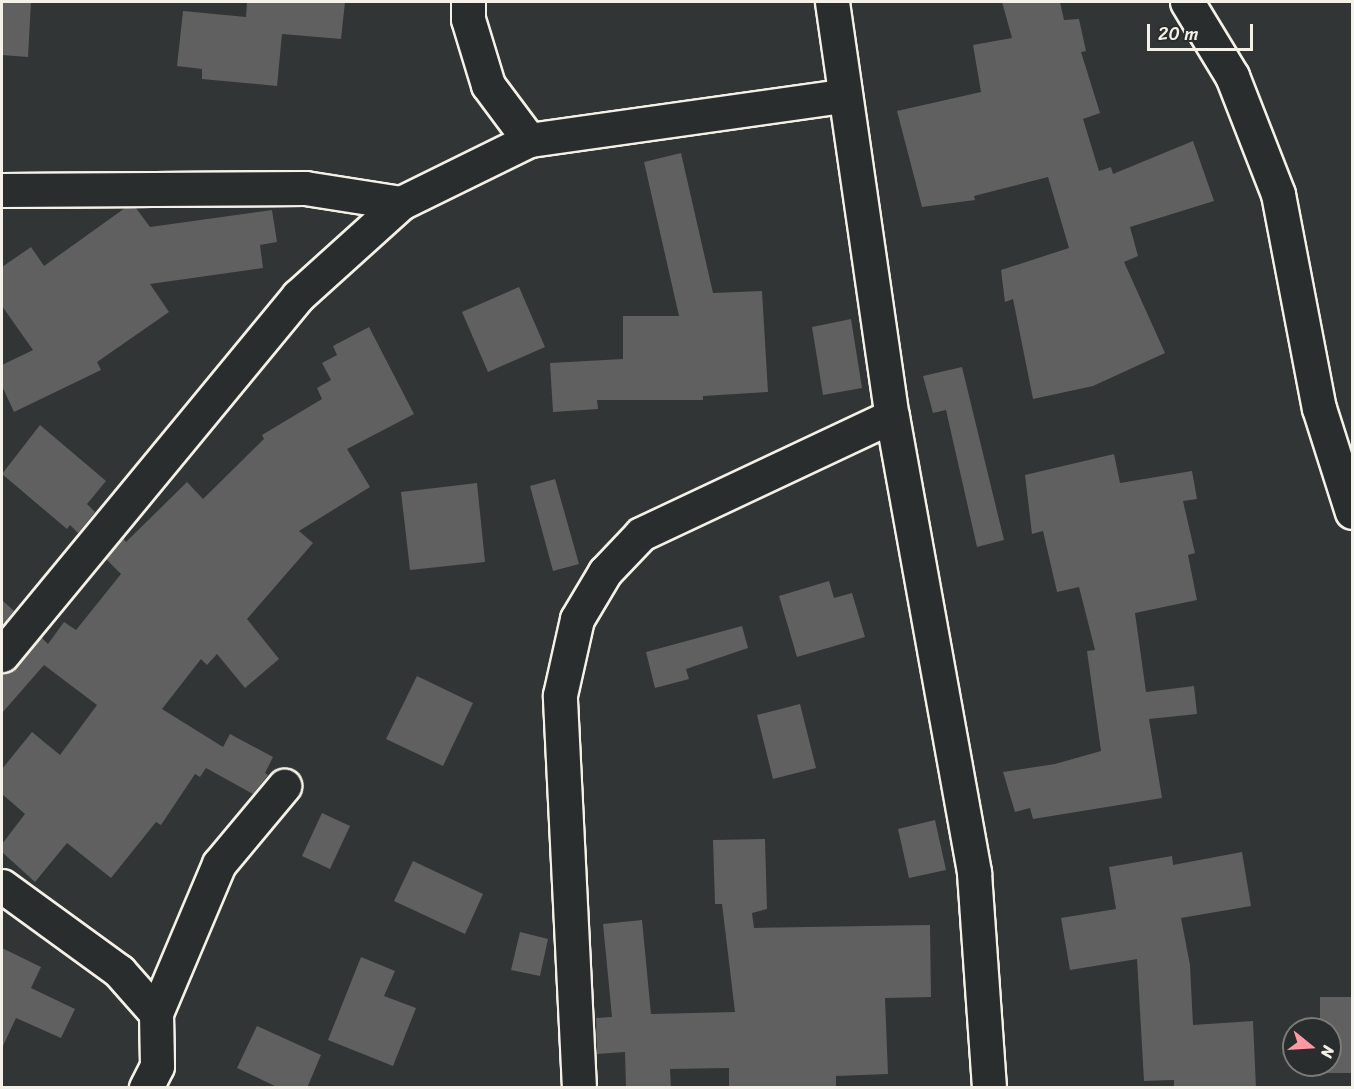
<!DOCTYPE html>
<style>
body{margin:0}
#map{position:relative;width:1354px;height:1089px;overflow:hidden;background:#323535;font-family:Sriracha,sans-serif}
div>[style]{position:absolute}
.building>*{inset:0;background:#5f605f}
.roads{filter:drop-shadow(2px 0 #f4f1e8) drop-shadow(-2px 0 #f4f1e8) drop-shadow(0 2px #f4f1e8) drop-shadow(0 -2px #f4f1e8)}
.minor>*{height:33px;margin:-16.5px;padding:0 16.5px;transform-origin:16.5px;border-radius:16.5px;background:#2a2d2e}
span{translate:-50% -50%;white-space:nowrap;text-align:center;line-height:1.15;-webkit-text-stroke:5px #2a2d2e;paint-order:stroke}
.frame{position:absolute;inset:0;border:3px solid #f4f1e8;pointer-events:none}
.north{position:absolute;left:1282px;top:1017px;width:60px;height:60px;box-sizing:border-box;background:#2a2d2e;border:2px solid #7b7b78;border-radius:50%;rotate:108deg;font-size:16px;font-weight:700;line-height:24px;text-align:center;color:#f4f1e8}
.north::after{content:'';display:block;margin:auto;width:21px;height:27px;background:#ff9aa2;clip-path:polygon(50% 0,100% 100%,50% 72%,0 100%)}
.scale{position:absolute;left:1147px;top:24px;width:106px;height:27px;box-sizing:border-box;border:3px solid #f4f1e8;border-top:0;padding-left:8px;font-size:18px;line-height:21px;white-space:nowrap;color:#f4f1e8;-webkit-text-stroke:4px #2a2d2e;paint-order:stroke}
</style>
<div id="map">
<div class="building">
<div style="clip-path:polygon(2px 2px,31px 2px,28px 57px,2px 55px)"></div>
<div style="clip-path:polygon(247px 2px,345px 2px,341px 39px,282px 34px,277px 86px,202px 79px,202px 69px,177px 66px,183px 11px,246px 17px)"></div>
<div style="clip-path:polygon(1002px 2px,1060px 2px,1064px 20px,1079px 19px,1086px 51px,1081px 52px,1100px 113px,1083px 119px,1099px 171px,1111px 167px,1113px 174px,1193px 141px,1214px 201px,1130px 227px,1138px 256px,1124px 262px,1165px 353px,1093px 386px,1033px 399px,1013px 299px,1005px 302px,1001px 270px,1069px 248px,1048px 177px,974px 196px,975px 200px,922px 207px,897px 111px,981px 92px,973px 45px,1012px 38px)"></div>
<div style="clip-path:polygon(681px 153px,713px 293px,762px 291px,768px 392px,703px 396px,703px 400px,597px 400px,598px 409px,553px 412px,550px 363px,623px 359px,623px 316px,679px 316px,644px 162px)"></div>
<div style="clip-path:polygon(125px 208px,136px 208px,150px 227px,272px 210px,277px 242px,260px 245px,263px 268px,150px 284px,169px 312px,97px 362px,101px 370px,14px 412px,2px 386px,2px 365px,33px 350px,2px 306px,2px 267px,31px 247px,44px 266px)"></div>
<div style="clip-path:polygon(519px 287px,545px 347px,488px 372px,462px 312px)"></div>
<div style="clip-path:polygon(851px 319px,862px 388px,823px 395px,812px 327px)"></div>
<div style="clip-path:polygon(369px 327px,414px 414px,347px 449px,370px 487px,299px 531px,313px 543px,247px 619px,279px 659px,245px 688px,217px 654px,207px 665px,201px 659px,162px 709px,223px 747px,230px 734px,273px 757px,265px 773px,268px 775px,253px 794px,206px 768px,200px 777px,195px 774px,161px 825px,156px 822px,111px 878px,67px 843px,35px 882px,2px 852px,2px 844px,25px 814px,2px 794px,2px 769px,32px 732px,60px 755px,97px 705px,44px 665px,2px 713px,2px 673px,16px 667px,41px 637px,48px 644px,64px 622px,76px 630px,121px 574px,106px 559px,123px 538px,126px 542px,187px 482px,203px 499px,264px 439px,262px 435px,322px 399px,317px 388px,331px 380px,322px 363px,337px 355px,333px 346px)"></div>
<div style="clip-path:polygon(962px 367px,1004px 540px,977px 547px,946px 410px,933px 413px,923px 376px)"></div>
<div style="clip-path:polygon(40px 425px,106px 481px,87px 504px,95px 512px,78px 533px,70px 525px,67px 529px,2px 474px)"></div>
<div style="clip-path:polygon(1114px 454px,1120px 483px,1192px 471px,1197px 499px,1183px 501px,1195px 553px,1188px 555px,1197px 600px,1135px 613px,1146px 692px,1194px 686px,1197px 714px,1149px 719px,1162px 798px,1033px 819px,1030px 808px,1015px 812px,1003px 772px,1055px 764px,1101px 751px,1087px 651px,1095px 650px,1079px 587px,1057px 592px,1043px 531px,1032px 534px,1025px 475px)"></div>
<div style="clip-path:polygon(555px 479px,579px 564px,553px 571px,530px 486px)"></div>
<div style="clip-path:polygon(477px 483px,485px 562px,410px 570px,401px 492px)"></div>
<div style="clip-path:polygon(829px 581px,834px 598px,852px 593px,865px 637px,797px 657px,779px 596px)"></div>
<div style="clip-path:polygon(2px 600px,14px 611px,2px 626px)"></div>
<div style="clip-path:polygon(742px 626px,748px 648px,686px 669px,689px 679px,655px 688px,646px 652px)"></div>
<div style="clip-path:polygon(417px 676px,473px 703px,443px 766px,386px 739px)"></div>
<div style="clip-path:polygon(800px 704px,816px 768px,773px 779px,757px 715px)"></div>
<div style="clip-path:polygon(322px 813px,350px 826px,330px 869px,302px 856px)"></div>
<div style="clip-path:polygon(935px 820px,946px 870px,909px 878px,898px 829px)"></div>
<div style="clip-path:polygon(765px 839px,767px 909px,752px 913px,754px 928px,930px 925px,931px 997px,885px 998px,888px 1074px,836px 1076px,836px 1088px,729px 1088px,729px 1068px,670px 1069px,671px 1088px,626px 1088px,625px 1052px,597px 1054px,596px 1018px,612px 1017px,603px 924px,642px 920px,651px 1014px,735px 1012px,722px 904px,715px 904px,713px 840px)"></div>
<div style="clip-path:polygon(1242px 852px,1251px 906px,1181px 918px,1190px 965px,1193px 1025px,1253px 1021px,1256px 1088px,1174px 1088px,1174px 1080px,1144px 1081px,1137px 959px,1070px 970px,1061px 918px,1116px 909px,1109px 867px,1172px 856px,1173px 865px)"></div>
<div style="clip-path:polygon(413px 861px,483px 894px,465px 934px,394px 901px)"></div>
<div style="clip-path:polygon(520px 932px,548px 939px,540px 976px,511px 970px)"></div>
<div style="clip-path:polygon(2px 948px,41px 967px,31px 988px,75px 1009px,61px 1038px,16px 1018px,2px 1048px)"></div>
<div style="clip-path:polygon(361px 957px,395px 971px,384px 996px,416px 1008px,393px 1066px,328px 1040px)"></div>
<div style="clip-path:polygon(1320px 997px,1353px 997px,1353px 1073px,1321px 1073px,1321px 1065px,1330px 1065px,1330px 1029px,1320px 1029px)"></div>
<div style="clip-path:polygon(257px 1026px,321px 1055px,307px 1088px,279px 1088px,237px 1068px)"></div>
</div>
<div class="roads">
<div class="minor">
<div style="left:468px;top:2px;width:17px;rotate:90deg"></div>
<div style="left:468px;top:19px;width:69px;rotate:73.1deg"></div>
<div style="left:488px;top:85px;width:69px;rotate:53.3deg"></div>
<div style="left:832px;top:2px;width:418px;rotate:81.8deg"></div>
<div style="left:892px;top:416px;width:464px;rotate:79.8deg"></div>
<div style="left:974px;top:873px;width:216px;rotate:86deg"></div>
<div style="left:1187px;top:2px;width:87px;rotate:58.7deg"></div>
<div style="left:1232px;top:76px;width:127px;rotate:68.7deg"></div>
<div style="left:1278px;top:194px;width:218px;rotate:79.2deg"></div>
<div style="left:1319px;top:408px;width:109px;rotate:72.4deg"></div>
<div style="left:2px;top:190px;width:303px;rotate:-0.4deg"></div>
<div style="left:305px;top:188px;width:97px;rotate:8.9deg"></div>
<div style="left:2px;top:655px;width:465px;rotate:-50.5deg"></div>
<div style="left:298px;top:296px;width:139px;rotate:-42.1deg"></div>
<div style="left:401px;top:203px;width:143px;rotate:-26.2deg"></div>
<div style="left:529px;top:140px;width:318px;rotate:-8deg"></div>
<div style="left:2px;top:886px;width:145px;rotate:36deg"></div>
<div style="left:119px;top:971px;width:56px;rotate:48.6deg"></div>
<div style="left:156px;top:1013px;width:53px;rotate:88.9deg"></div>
<div style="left:157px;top:1066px;width:25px;rotate:117deg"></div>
<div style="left:156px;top:1013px;width:162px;rotate:-67.1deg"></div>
<div style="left:219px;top:864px;width:102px;rotate:-50.2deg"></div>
<div style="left:579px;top:1088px;width:393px;rotate:-92.8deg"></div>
<div style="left:560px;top:695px;width:78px;rotate:-77.4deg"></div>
<div style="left:577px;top:619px;width:55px;rotate:-59.2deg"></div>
<div style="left:605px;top:572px;width:52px;rotate:-46.5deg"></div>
<div style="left:641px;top:534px;width:277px;rotate:-25.2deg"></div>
</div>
</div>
<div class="frame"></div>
<div class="north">N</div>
<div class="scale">20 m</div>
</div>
